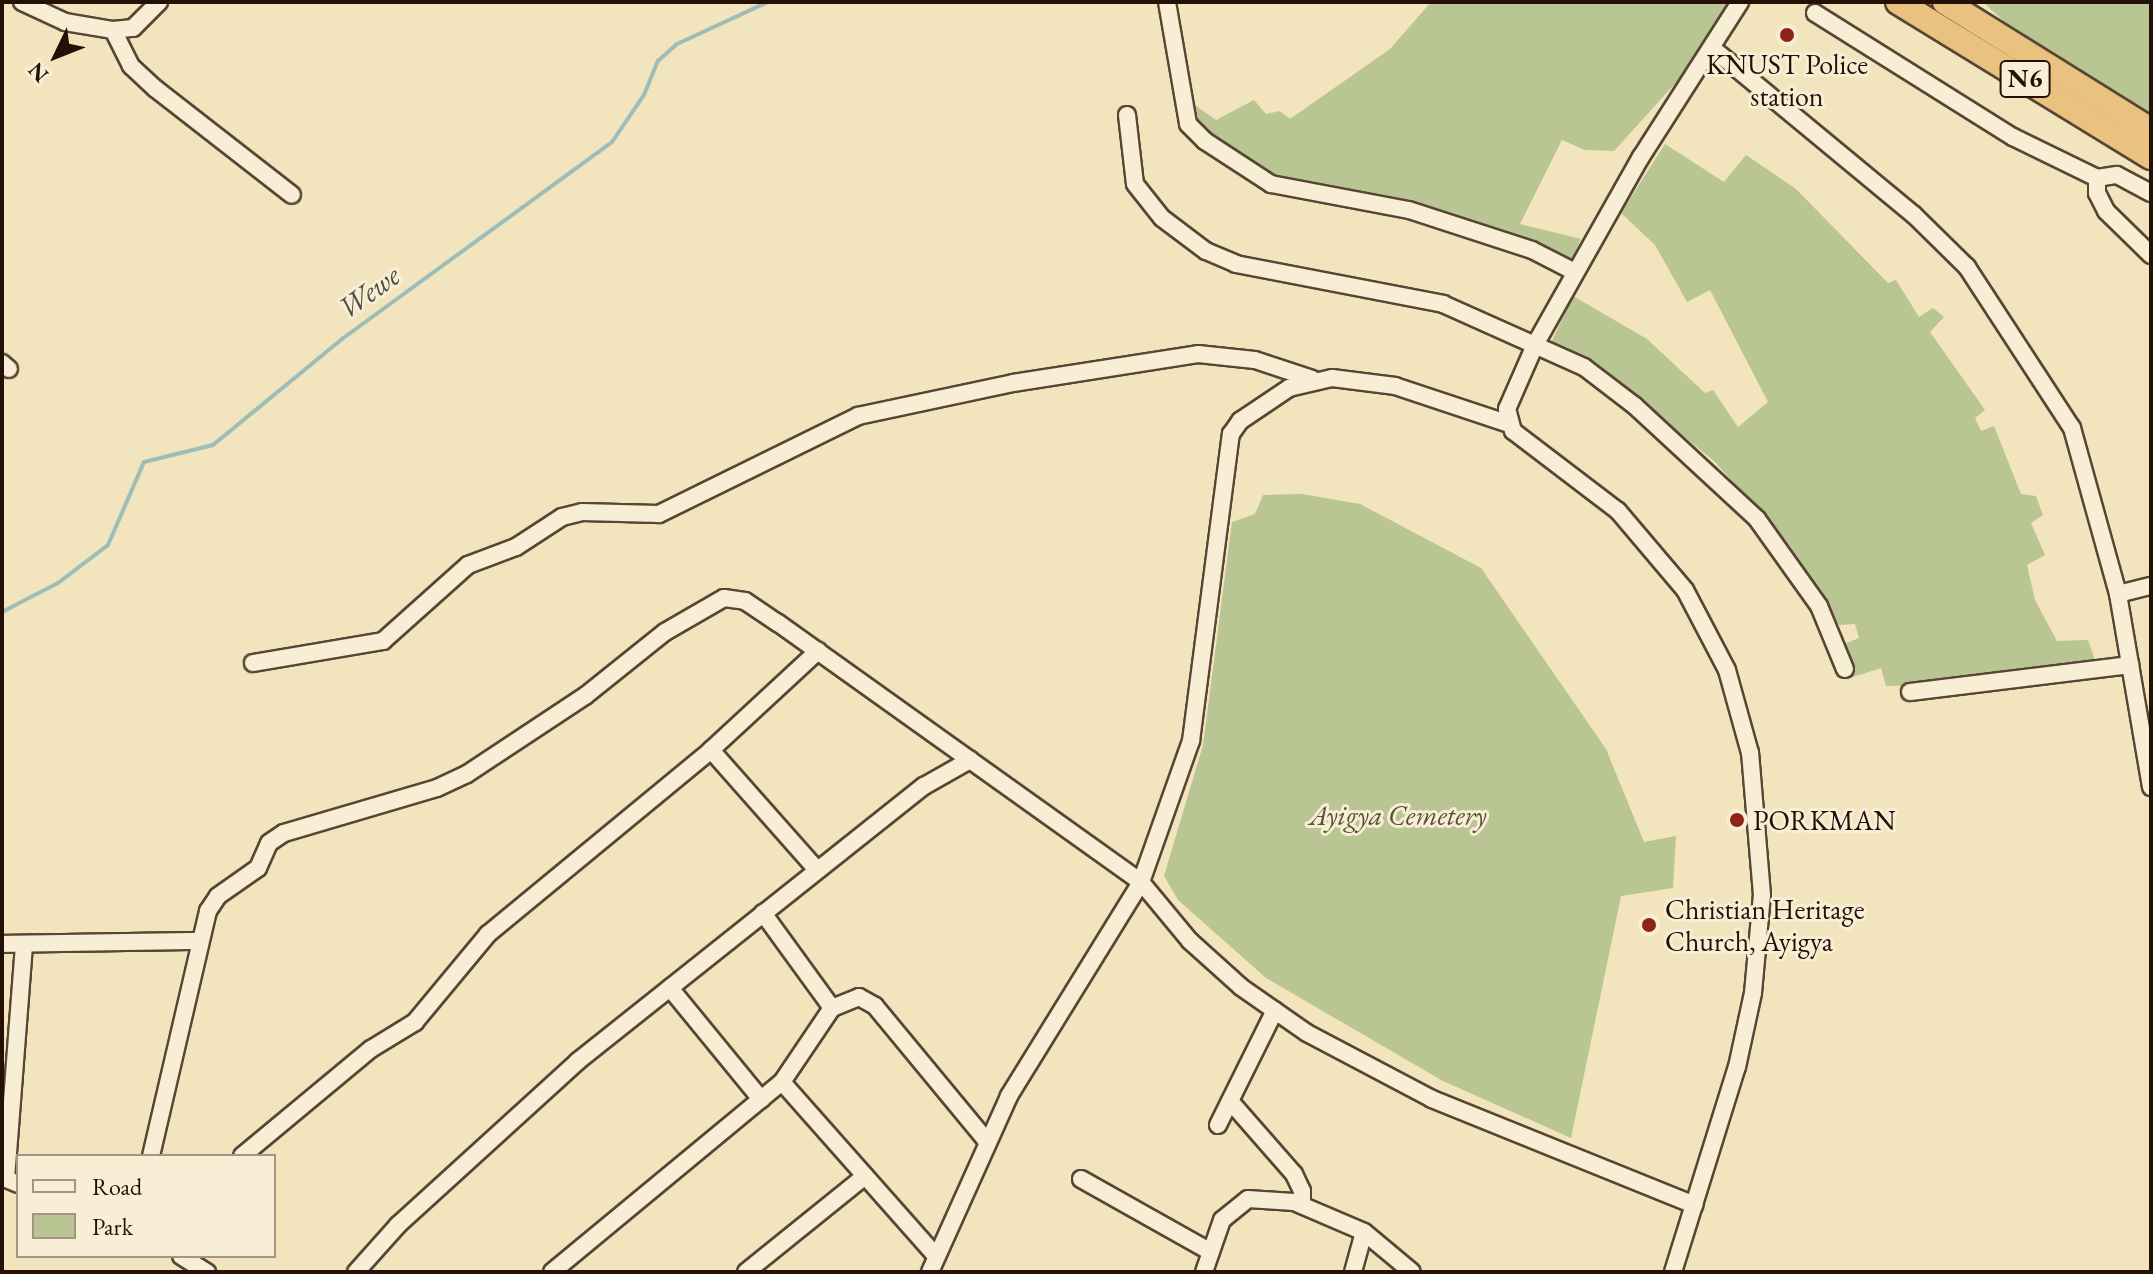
<!DOCTYPE html>
<style>
body{margin:0}
#map{position:relative;width:2153px;height:1274px;overflow:hidden;background:#f2e5be;font-family:"EB Garamond",serif}
div>[style]{position:absolute}
.green>*{inset:0;background:#b9c593}
.stream>*{height:4px;margin:-2px;padding:0 2px;transform-origin:2px;border-radius:2px;background:#9dbdb9}
.roads{filter:drop-shadow(2px 0 #584534) drop-shadow(-2px 0 #584534) drop-shadow(0 2px #584534) drop-shadow(0 -2px #584534)}
.minor>*{height:16px;margin:-8px;padding:0 8px;transform-origin:8px;border-radius:8px;background:#f7eed5}
.highway>*{height:24px;margin:-12px;padding:0 12px;transform-origin:12px;border-radius:12px;background:#e9c27f}
.dots>*{width:22px;height:22px;translate:-50% -50%;box-sizing:border-box;border:4px solid #f7eed5;border-radius:50%}
span{translate:-50% -50%;white-space:nowrap;text-align:center;line-height:1.15;-webkit-text-stroke:6px #f7eed5;paint-order:stroke}
.shield-label span{padding:2px 6px;background:#f7eed5;border:2px solid;border-radius:6px;-webkit-text-stroke-width:0}
.shield-label{font-size:26px;color:#251006;font-weight:700}
.poi-label{font-size:28px;color:#251006}
.left{translate:0 -50%;text-align:left}
.park-label{font-size:28px;color:#594f37;font-style:italic}
.water-label{font-size:30px;color:#4f4d45;font-style:italic}
.frame{position:absolute;inset:0;border:4px solid #251006;pointer-events:none}
.legend{position:absolute;left:16px;top:1154px;width:260px;height:104px;box-sizing:border-box;background:#f7eed5;border:2px solid #a39582;margin:0;padding:10px 14px;list-style:none;font-size:24px;color:#251006}
.legend li{display:flex;align-items:center;gap:16px;height:40px}
.legend b{width:40px;border:2px solid #a39582}
.north{position:absolute;left:16px;top:16px;width:80px;height:80px;-webkit-text-stroke:6px #f7eed5;paint-order:stroke;rotate:227deg;font-size:22px;font-weight:700;line-height:32px;text-align:center;color:#251006}
.north::after{content:'';display:block;margin:auto;width:28px;height:36px;background:#251006;clip-path:polygon(50% 0,100% 100%,50% 72%,0 100%)}
</style>
<div id="map">
<div class="green">
<div style="clip-path:polygon(1431px 2px,1731px 2px,1681px 77px,1614px 151px,1585px 150px,1562px 140px,1520px 224px,1581px 239px,1571px 262px,1279px 180px,1193px 121px,1189px 101px,1216px 120px,1254px 100px,1266px 114px,1280px 111px,1290px 119px,1390px 49px)"></div>
<div style="clip-path:polygon(1983px 2px,2151px 2px,2151px 118px,2014px 31px)"></div>
<div style="clip-path:polygon(1665px 144px,1724px 182px,1746px 155px,1796px 189px,1888px 283px,1896px 280px,1919px 317px,1933px 308px,1944px 317px,1930px 332px,1985px 410px,1975px 418px,1981px 431px,1994px 426px,2021px 494px,2036px 496px,2043px 515px,2031px 523px,2045px 555px,2027px 565px,2035px 600px,2057px 641px,2088px 640px,2097px 666px,1939px 685px,1886px 686px,1881px 668px,1850px 678px,1842px 645px,1859px 638px,1855px 624px,1839px 625px,1790px 546px,1714px 461px,1625px 389px,1551px 343px,1573px 296px,1647px 339px,1705px 393px,1713px 390px,1738px 427px,1768px 402px,1710px 290px,1687px 302px,1655px 245px,1621px 213px)"></div>
<div style="clip-path:polygon(1302px 494px,1360px 504px,1481px 568px,1606px 749px,1644px 842px,1676px 836px,1673px 888px,1621px 896px,1571px 1138px,1443px 1081px,1266px 978px,1178px 900px,1164px 876px,1203px 745px,1232px 522px,1255px 514px,1263px 495px)"></div>
</div>
<div class="stream">
<div style="left:2px;top:612px;width:63px;rotate:-27.4deg"></div>
<div style="left:58px;top:583px;width:63px;rotate:-37.2deg"></div>
<div style="left:108px;top:545px;width:90px;rotate:-66.6deg"></div>
<div style="left:144px;top:462px;width:71px;rotate:-13.8deg"></div>
<div style="left:213px;top:445px;width:167px;rotate:-39.4deg"></div>
<div style="left:342px;top:339px;width:334px;rotate:-36.1deg"></div>
<div style="left:612px;top:142px;width:57px;rotate:-55.8deg"></div>
<div style="left:644px;top:95px;width:37px;rotate:-68deg"></div>
<div style="left:658px;top:61px;width:25px;rotate:-42deg"></div>
<div style="left:677px;top:44px;width:100px;rotate:-24.8deg"></div>
</div>
<div class="roads">
<div class="minor">
<div style="left:22px;top:2px;width:47px;rotate:24.9deg"></div>
<div style="left:65px;top:22px;width:49px;rotate:9.5deg"></div>
<div style="left:113px;top:30px;width:20px;rotate:-6deg"></div>
<div style="left:133px;top:28px;width:37px;rotate:-45deg"></div>
<div style="left:1167px;top:2px;width:124px;rotate:80.2deg"></div>
<div style="left:1188px;top:124px;width:24px;rotate:45deg"></div>
<div style="left:1205px;top:141px;width:79px;rotate:33.1deg"></div>
<div style="left:1271px;top:184px;width:140px;rotate:10.7deg"></div>
<div style="left:1409px;top:210px;width:129px;rotate:18deg"></div>
<div style="left:1532px;top:250px;width:48px;rotate:27.1deg"></div>
<div style="left:1815px;top:13px;width:234px;rotate:32.1deg"></div>
<div style="left:2013px;top:137px;width:93px;rotate:26deg"></div>
<div style="left:2097px;top:178px;width:20px;rotate:-9deg"></div>
<div style="left:2117px;top:175px;width:38px;rotate:28deg"></div>
<div style="left:113px;top:30px;width:40px;rotate:63.4deg"></div>
<div style="left:131px;top:66px;width:34px;rotate:43deg"></div>
<div style="left:156px;top:89px;width:172px;rotate:37.9deg"></div>
<div style="left:1712px;top:48px;width:262px;rotate:39.6deg"></div>
<div style="left:1914px;top:215px;width:74px;rotate:44.5deg"></div>
<div style="left:1967px;top:267px;width:192px;rotate:56.9deg"></div>
<div style="left:2072px;top:428px;width:172px;rotate:74.5deg"></div>
<div style="left:2118px;top:594px;width:196px;rotate:80.3deg"></div>
<div style="left:1127px;top:115px;width:69px;rotate:83.4deg"></div>
<div style="left:1135px;top:184px;width:43px;rotate:51.5deg"></div>
<div style="left:1162px;top:218px;width:55px;rotate:36.9deg"></div>
<div style="left:1206px;top:251px;width:33px;rotate:23deg"></div>
<div style="left:1236px;top:264px;width:211px;rotate:10.9deg"></div>
<div style="left:1443px;top:304px;width:154px;rotate:24.1deg"></div>
<div style="left:1584px;top:367px;width:64px;rotate:37.4deg"></div>
<div style="left:1635px;top:406px;width:166px;rotate:42.8deg"></div>
<div style="left:1757px;top:519px;width:107px;rotate:54.5deg"></div>
<div style="left:1819px;top:606px;width:68px;rotate:67.6deg"></div>
<div style="left:2097px;top:178px;width:15px;rotate:90deg"></div>
<div style="left:2097px;top:193px;width:20px;rotate:63deg"></div>
<div style="left:2106px;top:211px;width:63px;rotate:44.4deg"></div>
<div style="left:2px;top:363px;width:9px;rotate:41deg"></div>
<div style="left:2118px;top:594px;width:34px;rotate:-14deg"></div>
<div style="left:253px;top:663px;width:132px;rotate:-9.6deg"></div>
<div style="left:383px;top:641px;width:114px;rotate:-41.8deg"></div>
<div style="left:468px;top:565px;width:51px;rotate:-20.6deg"></div>
<div style="left:516px;top:547px;width:55px;rotate:-33.1deg"></div>
<div style="left:562px;top:517px;width:21px;rotate:-14deg"></div>
<div style="left:582px;top:512px;width:77px;rotate:1.5deg"></div>
<div style="left:659px;top:514px;width:222px;rotate:-26.2deg"></div>
<div style="left:858px;top:416px;width:158px;rotate:-12deg"></div>
<div style="left:1013px;top:383px;width:187px;rotate:-8.9deg"></div>
<div style="left:1198px;top:354px;width:57px;rotate:6deg"></div>
<div style="left:1255px;top:360px;width:60px;rotate:18.4deg"></div>
<div style="left:1910px;top:692px;width:222px;rotate:-7deg"></div>
<div style="left:711px;top:750px;width:160px;rotate:48.5deg"></div>
<div style="left:763px;top:913px;width:117px;rotate:54deg"></div>
<div style="left:2px;top:944px;width:197px;rotate:-0.9deg"></div>
<div style="left:670px;top:988px;width:144px;rotate:50.7deg"></div>
<div style="left:782px;top:1082px;width:232px;rotate:48.5deg"></div>
<div style="left:1230px;top:1101px;width:97px;rotate:48.8deg"></div>
<div style="left:1294px;top:1174px;width:19px;rotate:65deg"></div>
<div style="left:1302px;top:1191px;width:14px;rotate:90deg"></div>
<div style="left:1218px;top:1125px;width:128px;rotate:-63.6deg"></div>
<div style="left:151px;top:1156px;width:252px;rotate:-76.9deg"></div>
<div style="left:208px;top:911px;width:18px;rotate:-56deg"></div>
<div style="left:218px;top:896px;width:49px;rotate:-35deg"></div>
<div style="left:258px;top:868px;width:27px;rotate:-66deg"></div>
<div style="left:269px;top:843px;width:18px;rotate:-34deg"></div>
<div style="left:284px;top:833px;width:159px;rotate:-16.4deg"></div>
<div style="left:437px;top:788px;width:33px;rotate:-25deg"></div>
<div style="left:467px;top:774px;width:141px;rotate:-33.5deg"></div>
<div style="left:585px;top:696px;width:102px;rotate:-38.7deg"></div>
<div style="left:665px;top:632px;width:68px;rotate:-30deg"></div>
<div style="left:724px;top:598px;width:21px;rotate:8deg"></div>
<div style="left:745px;top:601px;width:40px;rotate:34deg"></div>
<div style="left:778px;top:623px;width:446px;rotate:35.5deg"></div>
<div style="left:1141px;top:882px;width:77px;rotate:50.3deg"></div>
<div style="left:1190px;top:941px;width:69px;rotate:42deg"></div>
<div style="left:1241px;top:987px;width:80px;rotate:34.9deg"></div>
<div style="left:1307px;top:1033px;width:141px;rotate:27.8deg"></div>
<div style="left:1432px;top:1099px;width:283px;rotate:22deg"></div>
<div style="left:242px;top:1156px;width:168px;rotate:-39.7deg"></div>
<div style="left:371px;top:1049px;width:52px;rotate:-31.5deg"></div>
<div style="left:415px;top:1022px;width:114px;rotate:-50.3deg"></div>
<div style="left:488px;top:934px;width:289px;rotate:-39.5deg"></div>
<div style="left:711px;top:750px;width:146px;rotate:-42.8deg"></div>
<div style="left:1081px;top:1179px;width:149px;rotate:29.3deg"></div>
<div style="left:18px;top:1184px;width:13px;rotate:-157deg"></div>
<div style="left:6px;top:1179px;width:235px;rotate:-85.6deg"></div>
<div style="left:181px;top:1256px;width:31px;rotate:32deg"></div>
<div style="left:356px;top:1272px;width:63px;rotate:-48.2deg"></div>
<div style="left:398px;top:1225px;width:244px;rotate:-42.3deg"></div>
<div style="left:578px;top:1061px;width:442px;rotate:-38.5deg"></div>
<div style="left:924px;top:786px;width:53px;rotate:-29.5deg"></div>
<div style="left:552px;top:1272px;width:298px;rotate:-39.6deg"></div>
<div style="left:782px;top:1082px;width:89px;rotate:-56deg"></div>
<div style="left:832px;top:1008px;width:29px;rotate:-22deg"></div>
<div style="left:859px;top:997px;width:18px;rotate:29deg"></div>
<div style="left:875px;top:1006px;width:174px;rotate:50.4deg"></div>
<div style="left:746px;top:1272px;width:153px;rotate:-38.9deg"></div>
<div style="left:930px;top:1272px;width:193px;rotate:-65.8deg"></div>
<div style="left:1009px;top:1096px;width:251px;rotate:-58.3deg"></div>
<div style="left:1141px;top:882px;width:150px;rotate:-70.5deg"></div>
<div style="left:1191px;top:741px;width:310px;rotate:-82.6deg"></div>
<div style="left:1231px;top:434px;width:16px;rotate:-55deg"></div>
<div style="left:1240px;top:421px;width:59px;rotate:-34deg"></div>
<div style="left:1289px;top:388px;width:44px;rotate:-13.1deg"></div>
<div style="left:1332px;top:378px;width:64px;rotate:7.2deg"></div>
<div style="left:1395px;top:386px;width:120px;rotate:18.4deg"></div>
<div style="left:1204px;top:1272px;width:55px;rotate:-70.9deg"></div>
<div style="left:1222px;top:1220px;width:33px;rotate:-39deg"></div>
<div style="left:1248px;top:1199px;width:46px;rotate:3.7deg"></div>
<div style="left:1294px;top:1202px;width:76px;rotate:23.2deg"></div>
<div style="left:1364px;top:1232px;width:62px;rotate:39.8deg"></div>
<div style="left:1353px;top:1272px;width:41px;rotate:-74.6deg"></div>
<div style="left:1673px;top:1272px;width:215px;rotate:-72.7deg"></div>
<div style="left:1737px;top:1067px;width:76px;rotate:-77.8deg"></div>
<div style="left:1753px;top:993px;width:98px;rotate:-84.8deg"></div>
<div style="left:1762px;top:895px;width:143px;rotate:-94.8deg"></div>
<div style="left:1750px;top:753px;width:86px;rotate:-105.5deg"></div>
<div style="left:1727px;top:670px;width:90px;rotate:-117.7deg"></div>
<div style="left:1685px;top:590px;width:104px;rotate:-130.3deg"></div>
<div style="left:1618px;top:511px;width:132px;rotate:-142.7deg"></div>
<div style="left:1513px;top:431px;width:23px;rotate:-105deg"></div>
<div style="left:1507px;top:409px;width:72px;rotate:-66.3deg"></div>
<div style="left:1536px;top:343px;width:214px;rotate:-60.6deg"></div>
<div style="left:1641px;top:157px;width:184px;rotate:-57.4deg"></div>
</div>
<div class="highway">
<div style="left:1898px;top:2px;width:297px;rotate:31.5deg"></div>
<div style="left:1945px;top:2px;width:243px;rotate:31.9deg"></div>
</div>
</div>
<div class="dots">
<div style="left:1787px;top:35px;background:#8f2418"></div>
<div style="left:1737px;top:820px;background:#8f2418"></div>
<div style="left:1649px;top:925px;background:#8f2418"></div>
</div>
<div class="shield-label">
<span style="left:2025px;top:79px">N6</span>
</div>
<div class="poi-label">
<span style="left:1787px;top:80px">KNUST Police<br>station</span>
<span class="left" style="left:1753px;top:820px">PORKMAN</span>
<span class="left" style="left:1665px;top:925px">Christian Heritage<br>Church, Ayigya</span>
</div>
<div class="park-label">
<span style="left:1398px;top:815px">Ayigya Cemetery</span>
</div>
<div class="water-label">
<span style="left:369px;top:292px;rotate:-36deg">Wewe</span>
</div>
<div class="frame"></div>
<ul class="legend">
<li><b style="height:10px;background:#f7eed5"></b>Road</li>
<li><b style="height:22px;background:#b9c593"></b>Park</li>
</ul>
<div class="north">N</div>
</div>
